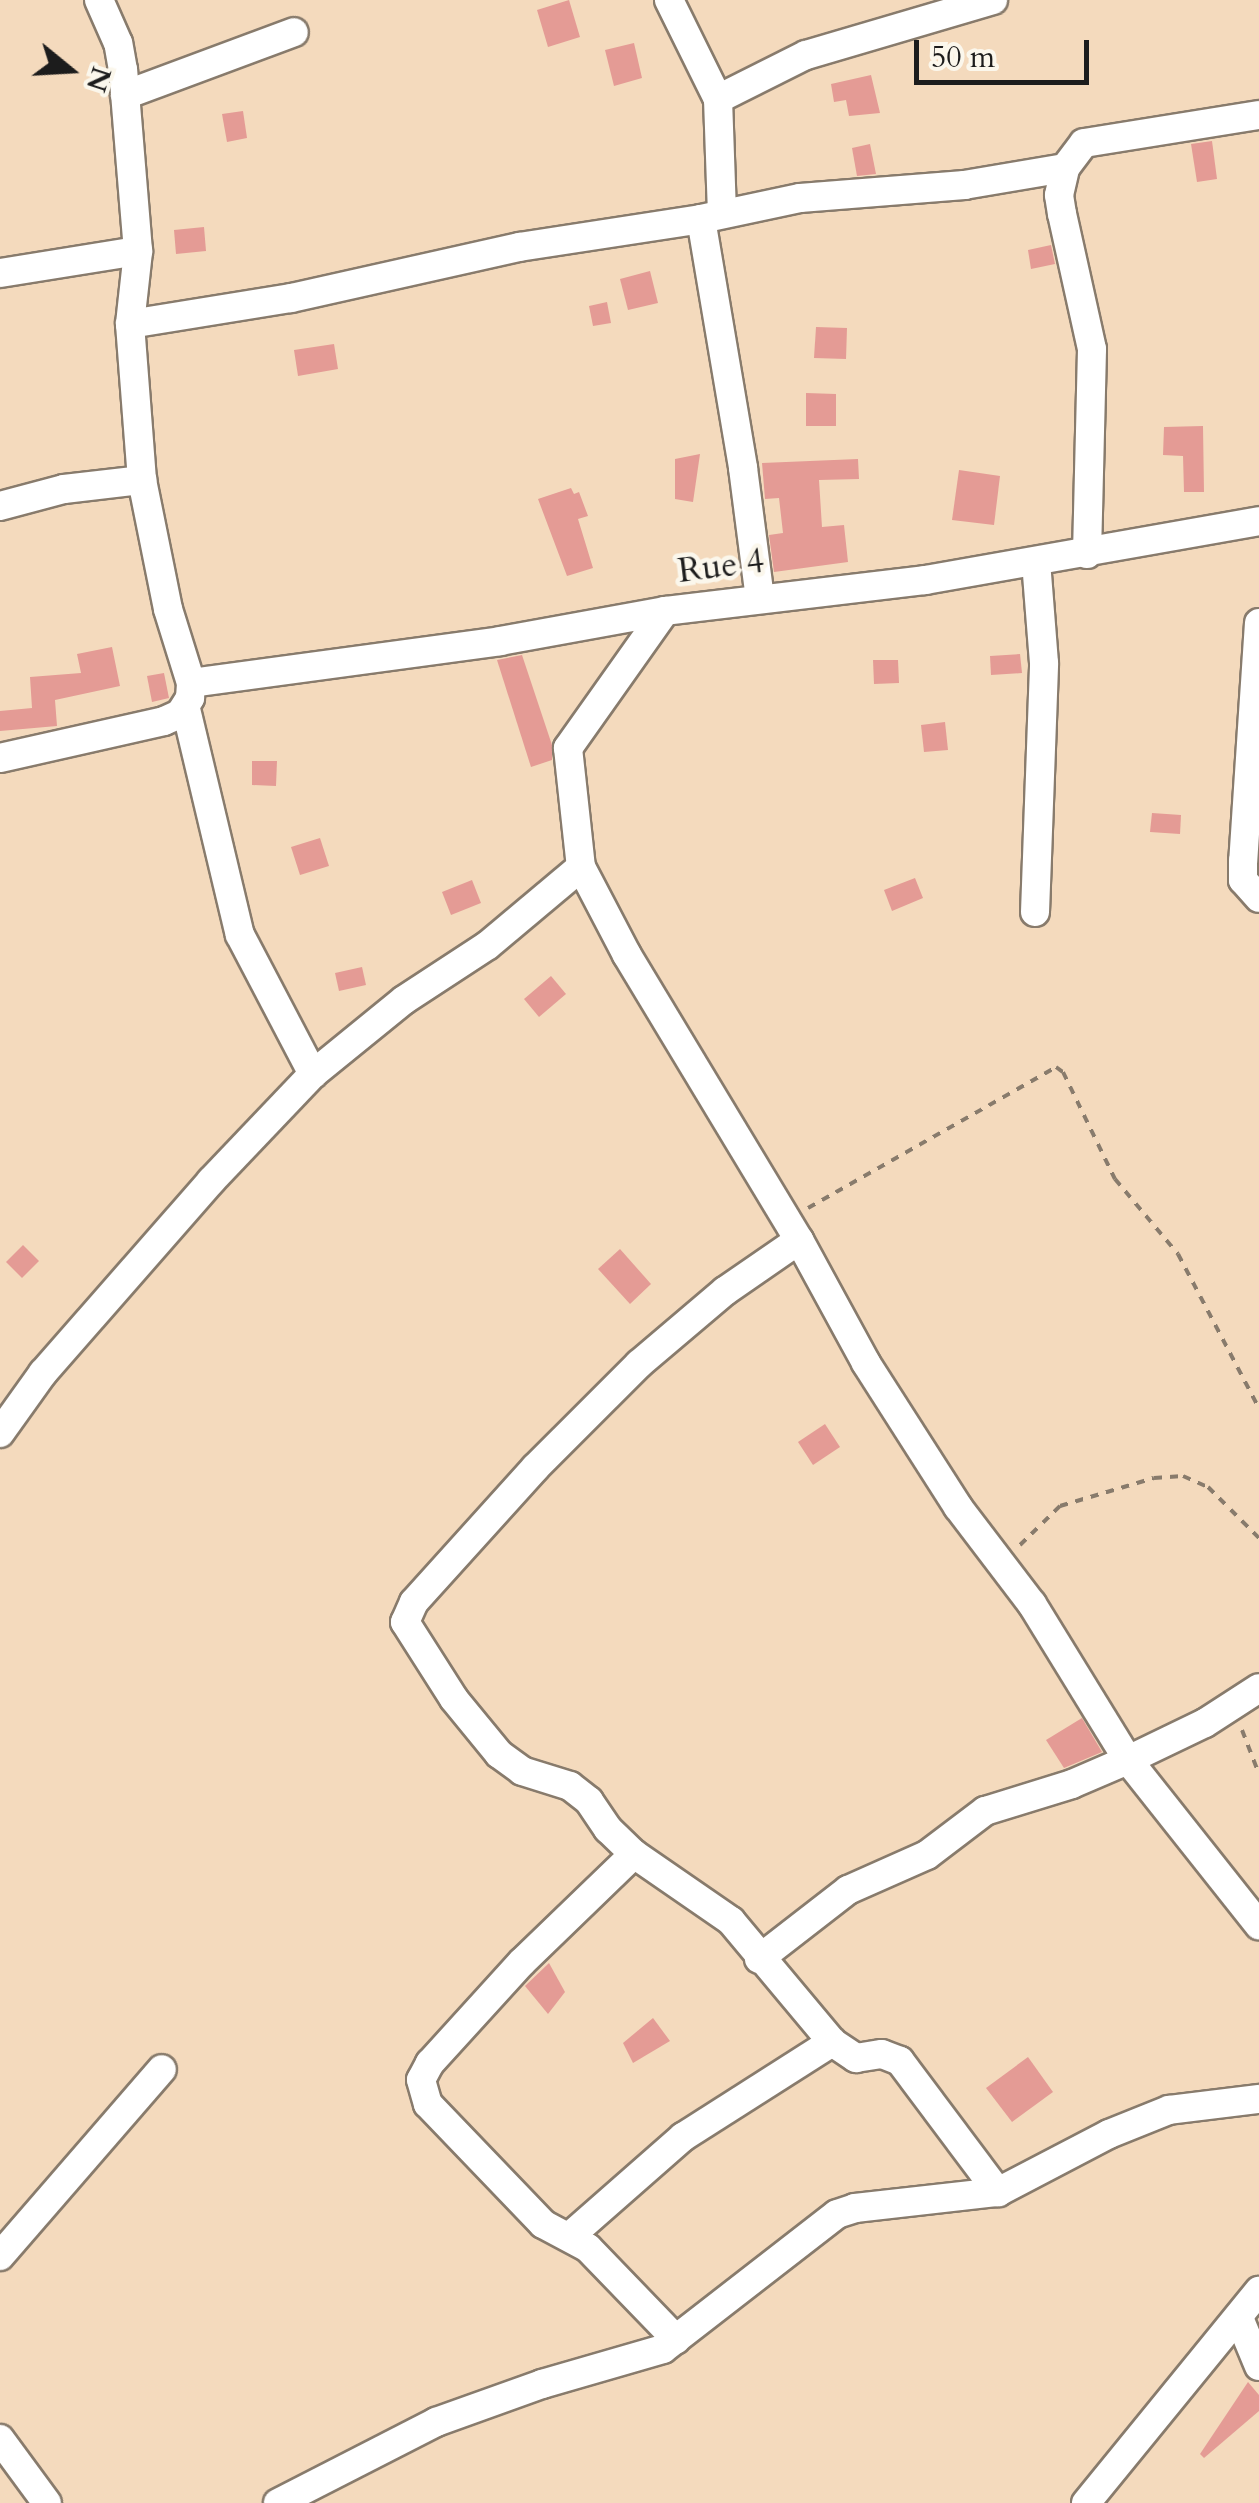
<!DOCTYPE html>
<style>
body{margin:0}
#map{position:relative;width:1259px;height:2503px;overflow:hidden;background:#f4dabd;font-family:Cardo,serif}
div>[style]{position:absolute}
.building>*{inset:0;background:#e49b95}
.path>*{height:4px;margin-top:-2px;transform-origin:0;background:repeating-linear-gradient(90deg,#887b6c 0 8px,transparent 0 16px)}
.roads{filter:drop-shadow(2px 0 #887b6c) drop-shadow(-2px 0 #887b6c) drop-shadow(0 2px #887b6c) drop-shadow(0 -2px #887b6c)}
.minor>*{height:28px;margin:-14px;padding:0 14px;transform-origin:14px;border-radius:14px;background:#fff}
span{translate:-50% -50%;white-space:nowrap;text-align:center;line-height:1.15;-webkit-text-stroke:9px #fbf7ec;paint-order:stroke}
.street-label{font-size:35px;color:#1c1c1c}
.north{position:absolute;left:20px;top:20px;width:100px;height:100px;-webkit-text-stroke:8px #fbf7ec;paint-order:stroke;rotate:108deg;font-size:28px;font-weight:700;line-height:40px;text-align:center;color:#1c1c1c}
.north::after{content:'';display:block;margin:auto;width:35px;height:45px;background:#1c1c1c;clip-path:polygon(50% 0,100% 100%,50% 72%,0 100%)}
.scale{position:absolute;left:914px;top:40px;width:175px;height:45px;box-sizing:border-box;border:5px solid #1c1c1c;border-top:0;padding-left:12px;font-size:30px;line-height:35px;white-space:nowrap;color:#1c1c1c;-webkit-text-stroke:8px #fbf7ec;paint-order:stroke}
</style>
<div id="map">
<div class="building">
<div style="clip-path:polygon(569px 0,580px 37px,548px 47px,537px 10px)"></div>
<div style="clip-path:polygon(634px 43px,642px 78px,614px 86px,605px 50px)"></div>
<div style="clip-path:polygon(871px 75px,880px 113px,849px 116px,846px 100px,834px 102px,831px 84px)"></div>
<div style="clip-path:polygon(243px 111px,247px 138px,227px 142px,222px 114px)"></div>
<div style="clip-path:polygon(1212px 141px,1217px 179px,1197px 182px,1191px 144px)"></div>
<div style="clip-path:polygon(870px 144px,876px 174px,857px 176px,852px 148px)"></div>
<div style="clip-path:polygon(204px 227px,206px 251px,176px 254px,174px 230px)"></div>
<div style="clip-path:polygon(1051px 245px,1055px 264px,1031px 269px,1028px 250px)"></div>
<div style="clip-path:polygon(650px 271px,658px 303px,628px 310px,620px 279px)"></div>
<div style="clip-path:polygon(607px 302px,611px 323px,593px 326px,589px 306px)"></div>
<div style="clip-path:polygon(816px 327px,847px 328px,846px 359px,814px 358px)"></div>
<div style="clip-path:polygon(334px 344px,338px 369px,298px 376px,294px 350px)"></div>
<div style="clip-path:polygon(806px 393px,836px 394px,836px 426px,806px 426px)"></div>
<div style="clip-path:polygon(1203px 426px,1204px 492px,1184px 492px,1183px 456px,1163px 455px,1164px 427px)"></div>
<div style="clip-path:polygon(700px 454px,693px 502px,675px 499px,675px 459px)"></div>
<div style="clip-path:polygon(858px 459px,859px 479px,819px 480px,822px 527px,844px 525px,848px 562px,774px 572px,769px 535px,783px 533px,779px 498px,765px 499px,762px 463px)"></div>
<div style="clip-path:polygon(959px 470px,1000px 476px,994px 525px,952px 520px)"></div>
<div style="clip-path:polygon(571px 488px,574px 494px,579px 492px,588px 516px,578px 519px,593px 568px,567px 576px,538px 499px)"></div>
<div style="clip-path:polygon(112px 647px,120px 686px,55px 700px,57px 726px,0 731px,0 711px,32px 708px,30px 677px,81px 673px,77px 654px)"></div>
<div style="clip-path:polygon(1020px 654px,1022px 673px,991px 675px,990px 656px)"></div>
<div style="clip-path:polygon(522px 655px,552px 745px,552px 760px,531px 767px,497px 660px)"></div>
<div style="clip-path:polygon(873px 660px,898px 660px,899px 683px,874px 684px)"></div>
<div style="clip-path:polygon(164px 673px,169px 698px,152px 702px,147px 676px)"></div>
<div style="clip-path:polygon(945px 722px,948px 750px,924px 752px,921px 725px)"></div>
<div style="clip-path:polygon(252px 761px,277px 761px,276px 786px,252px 785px)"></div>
<div style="clip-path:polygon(1152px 813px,1181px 815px,1180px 834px,1150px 832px)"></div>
<div style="clip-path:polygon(320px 838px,329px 866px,300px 875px,291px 847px)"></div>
<div style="clip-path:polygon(915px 878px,923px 898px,892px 911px,884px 890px)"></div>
<div style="clip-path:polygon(472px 880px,481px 903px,451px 915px,442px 892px)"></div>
<div style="clip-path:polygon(362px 967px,366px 985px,339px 991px,335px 973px)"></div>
<div style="clip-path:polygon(551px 976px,566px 994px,539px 1017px,524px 999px)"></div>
<div style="clip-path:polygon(23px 1245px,39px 1261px,22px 1278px,6px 1262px)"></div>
<div style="clip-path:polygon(620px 1249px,651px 1284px,630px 1304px,598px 1269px)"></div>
<div style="clip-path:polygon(825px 1424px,840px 1447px,813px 1465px,798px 1442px)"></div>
<div style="clip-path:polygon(1082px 1718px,1102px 1752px,1064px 1768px,1046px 1740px)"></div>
<div style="clip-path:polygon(549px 1963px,565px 1992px,548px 2014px,525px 1986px)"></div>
<div style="clip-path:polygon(653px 2018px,670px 2041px,633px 2063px,623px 2043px)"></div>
<div style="clip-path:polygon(1028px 2057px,1053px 2092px,1012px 2122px,986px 2088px)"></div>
<div style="clip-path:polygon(1248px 2382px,1259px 2395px,1259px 2411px,1204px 2458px,1200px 2454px)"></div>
</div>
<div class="path">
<div style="left:808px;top:1208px;width:285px;rotate:-29.6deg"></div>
<div style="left:1056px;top:1067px;width:9px;rotate:36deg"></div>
<div style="left:1063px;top:1072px;width:119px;rotate:64.1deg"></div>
<div style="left:1115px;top:1179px;width:98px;rotate:50deg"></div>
<div style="left:1178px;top:1254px;width:174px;rotate:62.3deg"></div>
<div style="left:1020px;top:1545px;width:56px;rotate:-44.3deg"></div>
<div style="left:1060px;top:1506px;width:98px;rotate:-16.6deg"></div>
<div style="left:1154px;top:1478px;width:29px;rotate:-4deg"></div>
<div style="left:1183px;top:1476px;width:27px;rotate:24deg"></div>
<div style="left:1208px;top:1487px;width:72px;rotate:45deg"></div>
<div style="left:1242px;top:1730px;width:47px;rotate:68.9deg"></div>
</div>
<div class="roads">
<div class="minor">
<div style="left:669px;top:0;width:110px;rotate:63.7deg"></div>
<div style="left:718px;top:99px;width:115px;rotate:88deg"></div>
<div style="left:125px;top:95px;width:180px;rotate:-20.4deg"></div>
<div style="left:718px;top:99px;width:98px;rotate:-26.6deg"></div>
<div style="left:806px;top:55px;width:195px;rotate:-16.4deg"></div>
<div style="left:701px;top:219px;width:253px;rotate:80.4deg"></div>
<div style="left:743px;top:468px;width:132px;rotate:82.6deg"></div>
<div style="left:0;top:273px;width:140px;rotate:-9.1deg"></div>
<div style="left:130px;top:324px;width:163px;rotate:-9.2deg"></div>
<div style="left:291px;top:298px;width:234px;rotate:-12.6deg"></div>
<div style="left:519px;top:247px;width:184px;rotate:-8.7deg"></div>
<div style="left:701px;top:219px;width:101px;rotate:-12deg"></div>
<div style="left:800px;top:198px;width:165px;rotate:-4.5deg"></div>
<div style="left:964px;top:185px;width:102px;rotate:-9.6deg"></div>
<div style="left:0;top:506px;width:66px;rotate:-14.9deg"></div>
<div style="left:64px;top:489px;width:79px;rotate:-6.6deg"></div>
<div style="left:1087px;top:554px;width:205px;rotate:-88.6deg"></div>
<div style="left:1092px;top:349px;width:138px;rotate:-102.5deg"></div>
<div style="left:1062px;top:214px;width:19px;rotate:-99deg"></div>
<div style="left:1059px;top:195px;width:28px;rotate:-77deg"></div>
<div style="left:1065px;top:168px;width:31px;rotate:-53deg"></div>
<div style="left:1084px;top:143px;width:177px;rotate:-9.1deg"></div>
<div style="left:665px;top:611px;width:168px;rotate:125.3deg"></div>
<div style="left:568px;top:748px;width:120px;rotate:83.8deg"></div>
<div style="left:581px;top:867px;width:99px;rotate:62.4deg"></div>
<div style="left:627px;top:955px;width:333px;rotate:58.9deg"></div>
<div style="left:799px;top:1240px;width:140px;rotate:61.4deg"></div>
<div style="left:866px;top:1363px;width:171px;rotate:57.4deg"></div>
<div style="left:958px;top:1507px;width:122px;rotate:52.7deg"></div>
<div style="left:1032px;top:1604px;width:183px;rotate:58.4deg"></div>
<div style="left:1128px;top:1760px;width:211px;rotate:51.6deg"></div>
<div style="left:1259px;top:623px;width:239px;rotate:93.8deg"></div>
<div style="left:1243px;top:861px;width:19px;rotate:90deg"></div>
<div style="left:1243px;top:880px;width:24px;rotate:48deg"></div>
<div style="left:191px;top:683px;width:312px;rotate:-7.7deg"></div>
<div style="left:500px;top:641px;width:168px;rotate:-10.3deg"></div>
<div style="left:665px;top:611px;width:262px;rotate:-6.8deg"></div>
<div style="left:925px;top:580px;width:339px;rotate:-10deg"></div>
<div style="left:186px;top:709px;width:232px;rotate:76.6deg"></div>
<div style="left:240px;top:935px;width:157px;rotate:62.3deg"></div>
<div style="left:0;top:758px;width:168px;rotate:-12.7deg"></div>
<div style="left:164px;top:721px;width:17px;rotate:-24deg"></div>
<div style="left:180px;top:714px;width:19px;rotate:-58deg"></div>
<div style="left:190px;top:698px;width:15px;rotate:-86deg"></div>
<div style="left:191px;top:683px;width:77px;rotate:-107.3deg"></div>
<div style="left:168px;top:609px;width:132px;rotate:-101.4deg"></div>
<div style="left:142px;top:480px;width:156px;rotate:-94.4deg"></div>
<div style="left:130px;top:324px;width:73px;rotate:-83.7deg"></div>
<div style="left:138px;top:251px;width:182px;rotate:-94.7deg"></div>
<div style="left:123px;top:70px;width:27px;rotate:-100deg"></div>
<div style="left:118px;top:43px;width:47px;rotate:-113.8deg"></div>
<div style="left:1035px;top:912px;width:249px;rotate:-87.9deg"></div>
<div style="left:1044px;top:663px;width:101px;rotate:-94.5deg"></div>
<div style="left:799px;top:1240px;width:90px;rotate:145.4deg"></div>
<div style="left:725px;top:1291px;width:113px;rotate:139.7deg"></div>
<div style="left:639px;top:1364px;width:146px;rotate:135deg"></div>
<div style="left:536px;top:1467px;width:182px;rotate:132.1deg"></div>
<div style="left:414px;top:1602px;width:22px;rotate:114deg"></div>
<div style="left:405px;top:1622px;width:91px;rotate:57.5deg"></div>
<div style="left:454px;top:1699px;width:71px;rotate:50.7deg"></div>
<div style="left:499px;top:1754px;width:29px;rotate:36deg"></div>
<div style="left:522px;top:1771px;width:50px;rotate:17.4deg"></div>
<div style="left:570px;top:1786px;width:24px;rotate:38deg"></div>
<div style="left:589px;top:1801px;width:34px;rotate:56deg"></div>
<div style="left:608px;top:1829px;width:36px;rotate:44deg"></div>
<div style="left:634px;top:1854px;width:118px;rotate:34.6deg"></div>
<div style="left:731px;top:1921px;width:158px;rotate:50.1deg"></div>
<div style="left:832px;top:2042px;width:29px;rotate:34deg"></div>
<div style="left:856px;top:2058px;width:26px;rotate:-9deg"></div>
<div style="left:882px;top:2054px;width:19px;rotate:21deg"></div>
<div style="left:900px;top:2061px;width:164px;rotate:53.2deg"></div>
<div style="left:0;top:1433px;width:74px;rotate:-54.4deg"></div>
<div style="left:43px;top:1373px;width:255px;rotate:-48.8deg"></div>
<div style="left:211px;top:1181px;width:148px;rotate:-46.4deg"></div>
<div style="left:313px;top:1074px;width:117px;rotate:-39.1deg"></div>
<div style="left:404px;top:1000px;width:100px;rotate:-33.2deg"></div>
<div style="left:488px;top:945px;width:121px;rotate:-40deg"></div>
<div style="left:634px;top:1854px;width:156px;rotate:136deg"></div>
<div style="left:522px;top:1962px;width:137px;rotate:132.3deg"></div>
<div style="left:430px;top:2063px;width:19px;rotate:118deg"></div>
<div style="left:421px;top:2080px;width:25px;rotate:74deg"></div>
<div style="left:428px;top:2104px;width:166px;rotate:46.2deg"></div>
<div style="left:543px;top:2224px;width:51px;rotate:28.1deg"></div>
<div style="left:588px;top:2248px;width:127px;rotate:46deg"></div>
<div style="left:759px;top:1959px;width:113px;rotate:-37.8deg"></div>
<div style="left:848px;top:1890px;width:86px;rotate:-23.9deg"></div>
<div style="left:927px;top:1855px;width:73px;rotate:-37.2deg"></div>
<div style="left:985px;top:1811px;width:91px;rotate:-17.2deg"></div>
<div style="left:1072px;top:1784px;width:61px;rotate:-23.2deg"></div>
<div style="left:1128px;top:1760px;width:85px;rotate:-25.7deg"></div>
<div style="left:1205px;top:1723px;width:64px;rotate:-32.9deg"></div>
<div style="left:569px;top:2237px;width:152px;rotate:-41.3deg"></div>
<div style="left:683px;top:2137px;width:177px;rotate:-32.5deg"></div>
<div style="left:0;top:2256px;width:247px;rotate:-49.1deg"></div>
<div style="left:1239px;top:2318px;width:52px;rotate:67.4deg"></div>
<div style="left:0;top:2439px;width:79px;rotate:53.7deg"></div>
<div style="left:278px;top:2503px;width:178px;rotate:-27.1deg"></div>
<div style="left:436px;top:2422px;width:113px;rotate:-19.7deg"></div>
<div style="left:542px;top:2384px;width:126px;rotate:-16.1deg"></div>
<div style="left:663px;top:2349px;width:220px;rotate:-37.8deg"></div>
<div style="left:837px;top:2214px;width:19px;rotate:-18deg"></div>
<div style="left:855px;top:2208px;width:144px;rotate:-6.4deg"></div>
<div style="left:998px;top:2192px;width:125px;rotate:-27.6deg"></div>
<div style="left:1109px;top:2134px;width:65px;rotate:-21.8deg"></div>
<div style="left:1169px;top:2110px;width:91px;rotate:-7deg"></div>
<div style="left:1086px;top:2503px;width:274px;rotate:-50.8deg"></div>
</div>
</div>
<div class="street-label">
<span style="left:721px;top:566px;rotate:-7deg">Rue 4</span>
</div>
<div class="north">N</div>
<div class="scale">50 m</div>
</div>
